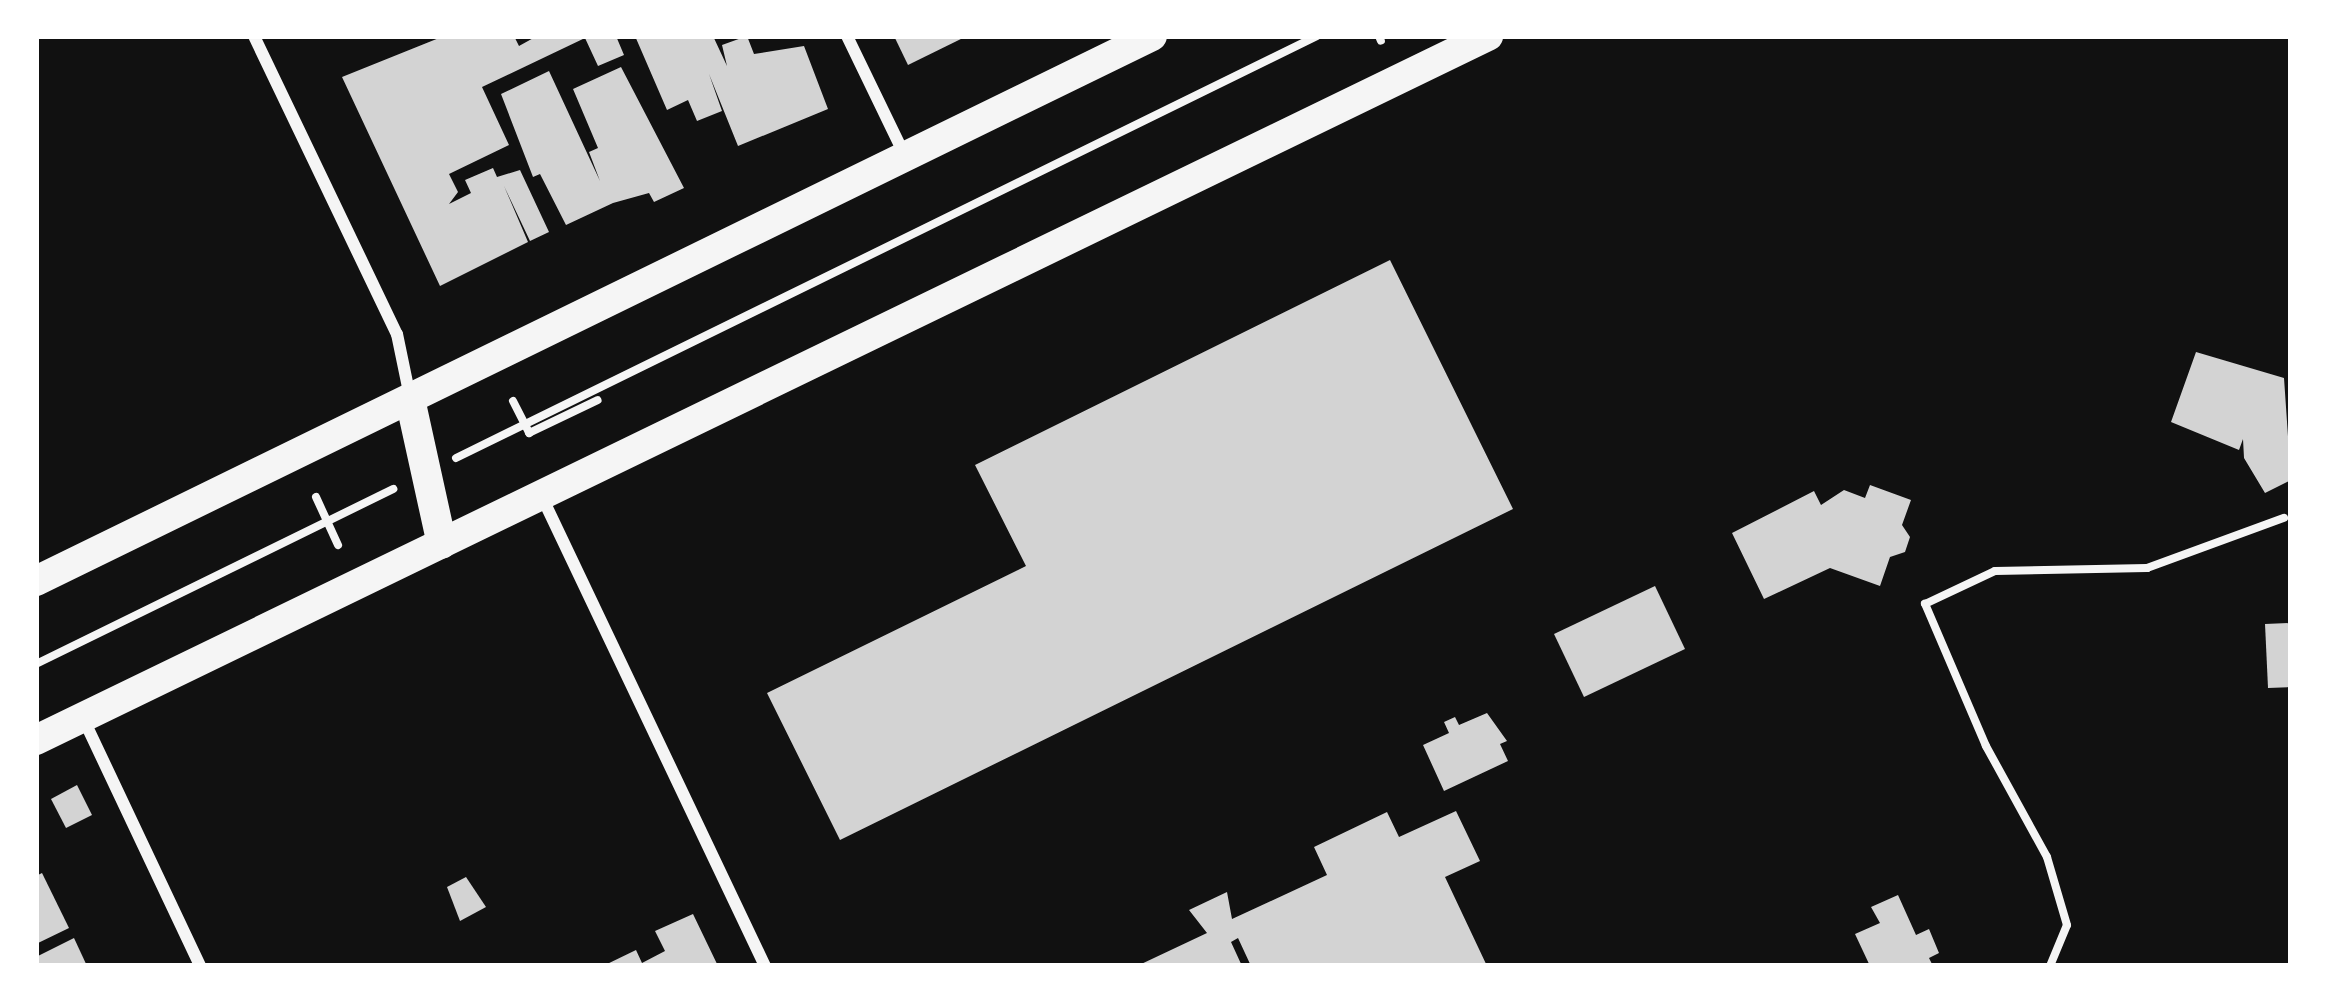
<!DOCTYPE html>
<style>
body{margin:0}
#map{position:relative;width:2327px;height:1002px;overflow:hidden;background:#111;font-family:Karla,sans-serif}
div>[style]{position:absolute}
.building>*{inset:0;background:#d3d3d3}
.path>*{height:8px;margin:-4px;padding:0 4px;transform-origin:4px;border-radius:4px;background:#f5f5f5}
.minor>*{height:12px;margin:-6px;padding:0 6px;transform-origin:6px;border-radius:6px;background:#f5f5f5}
.primary>*{height:30px;margin:-15px;padding:0 15px;transform-origin:15px;border-radius:15px;background:#f5f5f5}
span{translate:-50% -50%;white-space:nowrap;text-align:center;line-height:1.15;-webkit-text-stroke:10px #fff;paint-order:stroke}
.frame{position:absolute;inset:0;border:39px solid #fff;pointer-events:none}
</style>
<div id="map">
<div class="building">
<div style="clip-path:polygon(444px 36px,514px 36px,519px 46px,537px 36px,616px 36px,624px 55px,598px 66px,585px 38px,482px 87px,509px 145px,449px 174px,458px 192px,449px 204px,471px 193px,465px 180px,493px 168px,497px 177px,520px 170px,549px 232px,530px 241px,504px 186px,528px 242px,440px 286px,342px 77px)"></div>
<div style="clip-path:polygon(635px 36px,713px 36px,727px 66px,722px 45px,747px 36px,754px 54px,804px 46px,828px 109px,738px 146px,709px 74px,722px 111px,697px 121px,688px 100px,667px 110px)"></div>
<div style="clip-path:polygon(894px 36px,967px 36px,908px 65px)"></div>
<div style="clip-path:polygon(621px 67px,684px 188px,654px 202px,649px 193px,613px 203px,566px 225px,540px 174px,533px 177px,501px 94px,549px 71px,600px 181px,589px 152px,598px 148px,573px 89px)"></div>
<div style="clip-path:polygon(1390px 260px,1513px 509px,840px 840px,767px 693px,1026px 566px,975px 465px)"></div>
<div style="clip-path:polygon(2196px 352px,2284px 378px,2291px 480px,2265px 493px,2244px 458px,2243px 439px,2239px 450px,2171px 422px)"></div>
<div style="clip-path:polygon(1870px 485px,1911px 500px,1902px 525px,1910px 537px,1905px 552px,1890px 557px,1880px 586px,1830px 568px,1764px 599px,1732px 533px,1814px 491px,1821px 505px,1844px 490px,1865px 498px)"></div>
<div style="clip-path:polygon(1655px 586px,1685px 649px,1584px 697px,1554px 634px)"></div>
<div style="clip-path:polygon(2291px 623px,2291px 687px,2268px 688px,2265px 624px)"></div>
<div style="clip-path:polygon(1487px 713px,1507px 741px,1500px 744px,1508px 761px,1444px 791px,1423px 745px,1449px 733px,1444px 722px,1455px 717px,1459px 725px)"></div>
<div style="clip-path:polygon(77px 785px,92px 815px,66px 828px,51px 799px)"></div>
<div style="clip-path:polygon(1456px 811px,1480px 861px,1445px 877px,1487px 966px,1251px 966px,1238px 938px,1231px 942px,1242px 966px,1137px 966px,1207px 933px,1189px 910px,1227px 892px,1232px 919px,1327px 875px,1314px 847px,1387px 812px,1399px 837px)"></div>
<div style="clip-path:polygon(42px 873px,69px 928px,36px 944px,36px 876px)"></div>
<div style="clip-path:polygon(466px 877px,486px 907px,460px 921px,447px 887px)"></div>
<div style="clip-path:polygon(1898px 895px,1916px 935px,1929px 929px,1939px 953px,1929px 958px,1932px 964px,1870px 966px,1855px 934px,1880px 923px,1871px 907px)"></div>
<div style="clip-path:polygon(693px 914px,718px 966px,603px 966px,636px 950px,642px 963px,665px 951px,655px 931px)"></div>
<div style="clip-path:polygon(74px 938px,87px 966px,36px 966px,36px 957px)"></div>
</div>
<div class="path">
<div style="left:1379px;top:36px;width:5px;rotate:68deg"></div>
<div style="left:513px;top:401px;width:36px;rotate:63deg"></div>
<div style="left:529px;top:433px;width:76px;rotate:-25.6deg"></div>
<div style="left:456px;top:458px;width:959px;rotate:-26.11deg"></div>
<div style="left:316px;top:497px;width:53px;rotate:65.4deg"></div>
<div style="left:36px;top:664px;width:398px;rotate:-26.1deg"></div>
<div style="left:2050px;top:966px;width:44px;rotate:-67.5deg"></div>
<div style="left:2067px;top:925px;width:71px;rotate:-106.4deg"></div>
<div style="left:2047px;top:857px;width:127px;rotate:-118.8deg"></div>
<div style="left:1986px;top:746px;width:155px;rotate:-113.2deg"></div>
<div style="left:1925px;top:604px;width:77px;rotate:-25.2deg"></div>
<div style="left:1995px;top:571px;width:152px;rotate:-1.1deg"></div>
<div style="left:2147px;top:568px;width:146px;rotate:-20.1deg"></div>
</div>
<div class="minor">
<div style="left:254px;top:36px;width:331px;rotate:64.4deg"></div>
<div style="left:397px;top:334px;width:64px;rotate:78.3deg"></div>
<div style="left:847px;top:36px;width:131px;rotate:64.2deg"></div>
<div style="left:542px;top:497px;width:519px;rotate:64.57deg"></div>
<div style="left:83px;top:718px;width:274px;rotate:64.7deg"></div>
</div>
<div class="primary">
<div style="left:410px;top:399px;width:148px;rotate:77.6deg"></div>
<div style="left:36px;top:581px;width:1242px;rotate:-26.03deg"></div>
<div style="left:36px;top:740px;width:1614px;rotate:-25.87deg"></div>
</div>
<div class="frame"></div>
</div>
